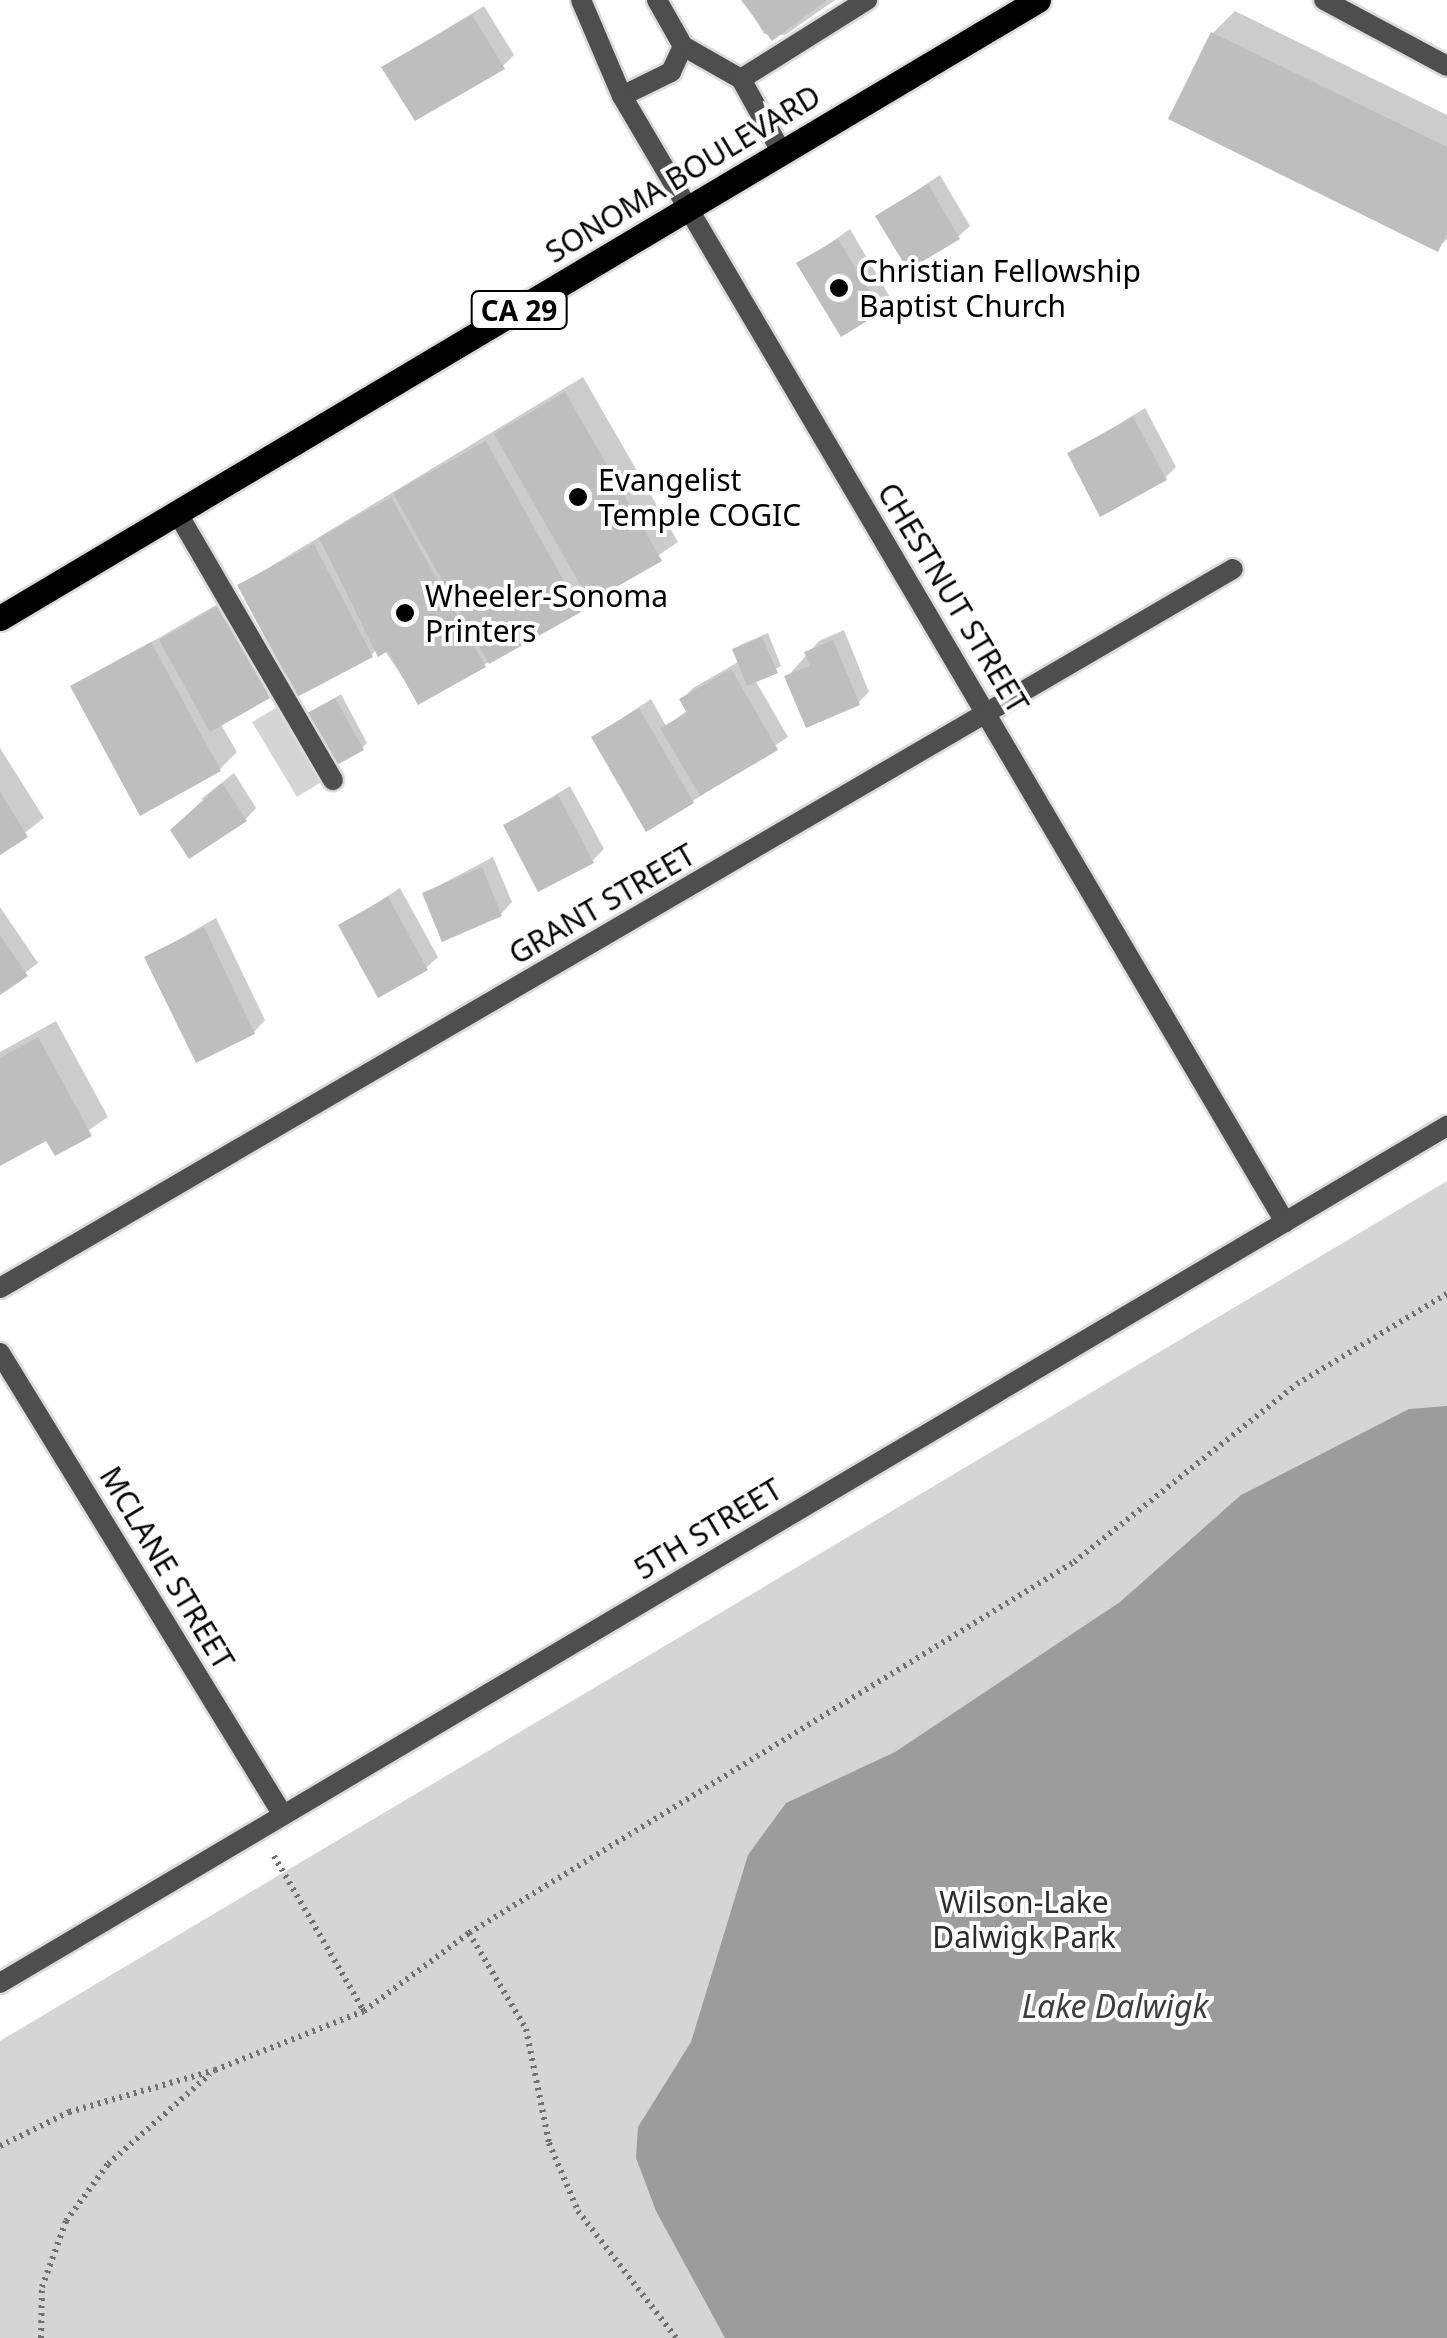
<!DOCTYPE html>
<style>
body{margin:0}
#map{position:relative;width:1447px;height:2338px;overflow:hidden;background:#fff;font-family:"Noto Sans",sans-serif}
div>[style]{position:absolute}
.green>*{inset:0;background:#d5d5d5}
.water>*{inset:0;background:#9c9c9c}
.shadow>*{inset:0;background:#0003}
.building>*{inset:0;background:#bebebe}
.path>*{height:6px;margin-top:-3px;transform-origin:0;background:repeating-linear-gradient(90deg,#707070 0 2.5px,transparent 0 7.5px)}
.roads{filter:drop-shadow(2px 0 #dbdbdb) drop-shadow(-2px 0 #dbdbdb) drop-shadow(0 2px #dbdbdb) drop-shadow(0 -2px #dbdbdb)}
.service>*{height:20px;margin:-10px;padding:0 10px;transform-origin:10px;border-radius:10px;background:#4e4e4e}
.minor>*{height:20px;margin:-10px;padding:0 10px;transform-origin:10px;border-radius:10px;background:#4e4e4e}
.tertiary>*{height:20px;margin:-10px;padding:0 10px;transform-origin:10px;border-radius:10px;background:#4e4e4e}
.primary>*{height:25px;margin:-12.5px;padding:0 12.5px;transform-origin:12.5px;border-radius:12.5px;background:#000}
.dots>*{width:28px;height:28px;translate:-50% -50%;box-sizing:border-box;border:5px solid #fff;border-radius:50%}
span{translate:-50% -50%;white-space:nowrap;text-align:center;line-height:1.15;-webkit-text-stroke:8px #fff;paint-order:stroke}
.shield-label span{padding:2px 8px;background:#fff;border:2px solid;border-radius:8px;-webkit-text-stroke-width:0}
.shield-label{font-size:28px;color:#000;font-weight:700}
.street-label{font-size:30px;color:#000}
.poi-label{font-size:30px;color:#000}
.left{translate:0 -50%;text-align:left}
.park-label{font-size:30px;color:#2c2c2c}
.water-label{font-size:32px;color:#3d3d3d;font-style:italic}
</style>
<div id="map">
<div class="green">
<div style="clip-path:polygon(286px 702px,331px 776px,297px 797px,252px 722px)"></div>
<div style="clip-path:polygon(1447px 1181px,1447px 2338px,0 2338px,0 2041px)"></div>
</div>
<div class="water">
<div style="clip-path:polygon(1447px 1406px,1447px 2338px,725px 2338px,656px 2211px,636px 2158px,638px 2127px,691px 2042px,748px 1855px,786px 1803px,895px 1752px,1120px 1602px,1241px 1495px,1409px 1409px)"></div>
</div>
<div class="shadow">
<div style="clip-path:polygon(744px 0,835px 0,785px 35px,764px 34px)"></div>
<div style="clip-path:polygon(484px 6px,514px 55px,503px 66px,384px 67px)"></div>
<div style="clip-path:polygon(1235px 11px,1447px 115px,1447px 239px,1437px 249px,1213px 33px)"></div>
<div style="clip-path:polygon(940px 175px,970px 226px,958px 237px,878px 216px)"></div>
<div style="clip-path:polygon(850px 229px,891px 299px,880px 310px,800px 264px)"></div>
<div style="clip-path:polygon(583px 377px,678px 542px,579px 610px,419px 702px,381px 645px,371px 655px,240px 585px)"></div>
<div style="clip-path:polygon(1145px 408px,1176px 467px,1165px 478px,1070px 454px)"></div>
<div style="clip-path:polygon(230px 597px,279px 685px,220px 723px,237px 752px,220px 769px,73px 687px)"></div>
<div style="clip-path:polygon(844px 630px,869px 692px,858px 703px,787px 677px,819px 641px)"></div>
<div style="clip-path:polygon(768px 633px,781px 666px,755px 680px,788px 737px,693px 801px,594px 737px,651px 699px,666px 726px,688px 710px,682px 699px,693px 688px,740px 661px,740px 645px)"></div>
<div style="clip-path:polygon(341px 694px,367px 743px,362px 748px,310px 714px)"></div>
<div style="clip-path:polygon(0 748px,44px 818px,0 852px)"></div>
<div style="clip-path:polygon(234px 773px,256px 808px,245px 820px,201px 799px)"></div>
<div style="clip-path:polygon(570px 786px,604px 849px,592px 861px,506px 825px)"></div>
<div style="clip-path:polygon(493px 857px,512px 902px,501px 914px,425px 893px)"></div>
<div style="clip-path:polygon(400px 888px,438px 957px,426px 968px,341px 926px)"></div>
<div style="clip-path:polygon(0 907px,38px 963px,0 992px)"></div>
<div style="clip-path:polygon(216px 918px,265px 1020px,254px 1032px,147px 958px)"></div>
<div style="clip-path:polygon(56px 1021px,108px 1117px,56px 1153px,47px 1138px,0 1163px,0 1052px)"></div>
</div>
<div class="building">
<div style="clip-path:polygon(741px 0,827px 0,772px 41px)"></div>
<div style="clip-path:polygon(472px 15px,505px 69px,415px 121px,381px 67px)"></div>
<div style="clip-path:polygon(1211px 32px,1447px 147px,1447px 233px,1438px 252px,1168px 119px)"></div>
<div style="clip-path:polygon(928px 184px,960px 239px,908px 270px,875px 216px)"></div>
<div style="clip-path:polygon(838px 239px,882px 312px,841px 337px,796px 263px)"></div>
<div style="clip-path:polygon(565px 392px,662px 561px,590px 602px,494px 434px)"></div>
<div style="clip-path:polygon(1133px 417px,1167px 480px,1100px 517px,1067px 453px)"></div>
<div style="clip-path:polygon(486px 441px,581px 612px,489px 664px,393px 493px)"></div>
<div style="clip-path:polygon(391px 497px,486px 667px,418px 705px,388px 651px,378px 657px,319px 538px)"></div>
<div style="clip-path:polygon(314px 544px,373px 657px,297px 697px,237px 585px)"></div>
<div style="clip-path:polygon(218px 606px,270px 698px,210px 732px,159px 640px)"></div>
<div style="clip-path:polygon(762px 637px,778px 673px,747px 686px,732px 649px)"></div>
<div style="clip-path:polygon(833px 640px,860px 705px,806px 728px,784px 676px,810px 666px,804px 652px)"></div>
<div style="clip-path:polygon(151px 642px,221px 771px,140px 816px,70px 686px)"></div>
<div style="clip-path:polygon(731px 669px,778px 750px,700px 796px,660px 728px,687px 713px,679px 699px)"></div>
<div style="clip-path:polygon(335px 698px,364px 750px,335px 766px,307px 713px)"></div>
<div style="clip-path:polygon(639px 708px,694px 803px,646px 832px,591px 737px)"></div>
<div style="clip-path:polygon(222px 783px,247px 821px,189px 859px,170px 830px)"></div>
<div style="clip-path:polygon(0 792px,28px 837px,0 855px)"></div>
<div style="clip-path:polygon(558px 795px,594px 863px,538px 892px,503px 825px)"></div>
<div style="clip-path:polygon(482px 867px,502px 916px,442px 942px,422px 893px)"></div>
<div style="clip-path:polygon(388px 897px,428px 970px,378px 998px,338px 925px)"></div>
<div style="clip-path:polygon(204px 927px,255px 1034px,196px 1063px,144px 957px)"></div>
<div style="clip-path:polygon(0 935px,28px 976px,0 995px)"></div>
<div style="clip-path:polygon(38px 1037px,92px 1136px,55px 1156px,46px 1141px,0 1166px,0 1058px)"></div>
</div>
<div class="path">
<div style="left:274px;top:1856px;width:179px;rotate:59.9deg"></div>
<div style="left:469px;top:1933px;width:112px;rotate:59.3deg"></div>
<div style="left:526px;top:2029px;width:116px;rotate:78.6deg"></div>
<div style="left:549px;top:2143px;width:74px;rotate:66.9deg"></div>
<div style="left:578px;top:2211px;width:160px;rotate:52.3deg"></div>
<div style="left:0;top:2146px;width:77px;rotate:-26.2deg"></div>
<div style="left:69px;top:2112px;width:152px;rotate:-16deg"></div>
<div style="left:215px;top:2070px;width:160px;rotate:-21.6deg"></div>
<div style="left:364px;top:2011px;width:131px;rotate:-36.6deg"></div>
<div style="left:469px;top:1933px;width:710px;rotate:-31.52deg"></div>
<div style="left:1074px;top:1562px;width:285px;rotate:-38.6deg"></div>
<div style="left:1297px;top:1384px;width:175px;rotate:-31deg"></div>
<div style="left:41px;top:2338px;width:51px;rotate:-88.9deg"></div>
<div style="left:42px;top:2287px;width:70px;rotate:-70deg"></div>
<div style="left:66px;top:2221px;width:71px;rotate:-53.6deg"></div>
<div style="left:108px;top:2164px;width:136px;rotate:-41.4deg"></div>
</div>
<div class="roads">
<div class="service">
<div style="left:683px;top:46px;width:67px;rotate:29.6deg"></div>
<div style="left:741px;top:79px;width:85px;rotate:61deg"></div>
<div style="left:741px;top:79px;width:149px;rotate:-32.1deg"></div>
<div style="left:622px;top:96px;width:55px;rotate:-26.1deg"></div>
<div style="left:671px;top:72px;width:29px;rotate:-65deg"></div>
<div style="left:683px;top:46px;width:53px;rotate:-119.5deg"></div>
<div style="left:178px;top:514px;width:308px;rotate:59.8deg"></div>
</div>
<div class="minor">
<div style="left:581px;top:0;width:104px;rotate:66.9deg"></div>
<div style="left:622px;top:96px;width:1307px;rotate:59.51deg"></div>
<div style="left:1324px;top:0;width:140px;rotate:28.2deg"></div>
<div style="left:0;top:1288px;width:1427px;rotate:-30.25deg"></div>
<div style="left:0;top:1353px;width:542px;rotate:58.51deg"></div>
</div>
<div class="tertiary">
<div style="left:0;top:1983px;width:1682px;rotate:-30.64deg"></div>
</div>
<div class="primary">
<div style="left:0;top:618px;width:1208px;rotate:-30.77deg"></div>
</div>
</div>
<div class="dots">
<div style="left:839px;top:288px;background:#000"></div>
<div style="left:578px;top:497px;background:#000"></div>
<div style="left:405px;top:613px;background:#000"></div>
</div>
<div class="shield-label">
<span style="left:519px;top:310px">CA 29</span>
</div>
<div class="street-label">
<span style="left:683px;top:174px;rotate:-31deg">SONOMA BOULEVARD</span>
<span style="left:953px;top:598px;rotate:59deg">CHESTNUT STREET</span>
<span style="left:602px;top:904px;rotate:-30deg">GRANT STREET</span>
<span style="left:708px;top:1529px;rotate:-31deg">5TH STREET</span>
<span style="left:167px;top:1568px;rotate:59deg">MCLANE STREET</span>
</div>
<div class="poi-label">
<span class="left" style="left:859px;top:288px">Christian Fellowship<br>Baptist Church</span>
<span class="left" style="left:598px;top:497px">Evangelist<br>Temple COGIC</span>
<span class="left" style="left:425px;top:613px">Wheeler-Sonoma<br>Printers</span>
</div>
<div class="park-label">
<span style="left:1024px;top:1919px">Wilson-Lake<br>Dalwigk Park</span>
</div>
<div class="water-label">
<span style="left:1115px;top:2006px">Lake Dalwigk</span>
</div>
</div>
